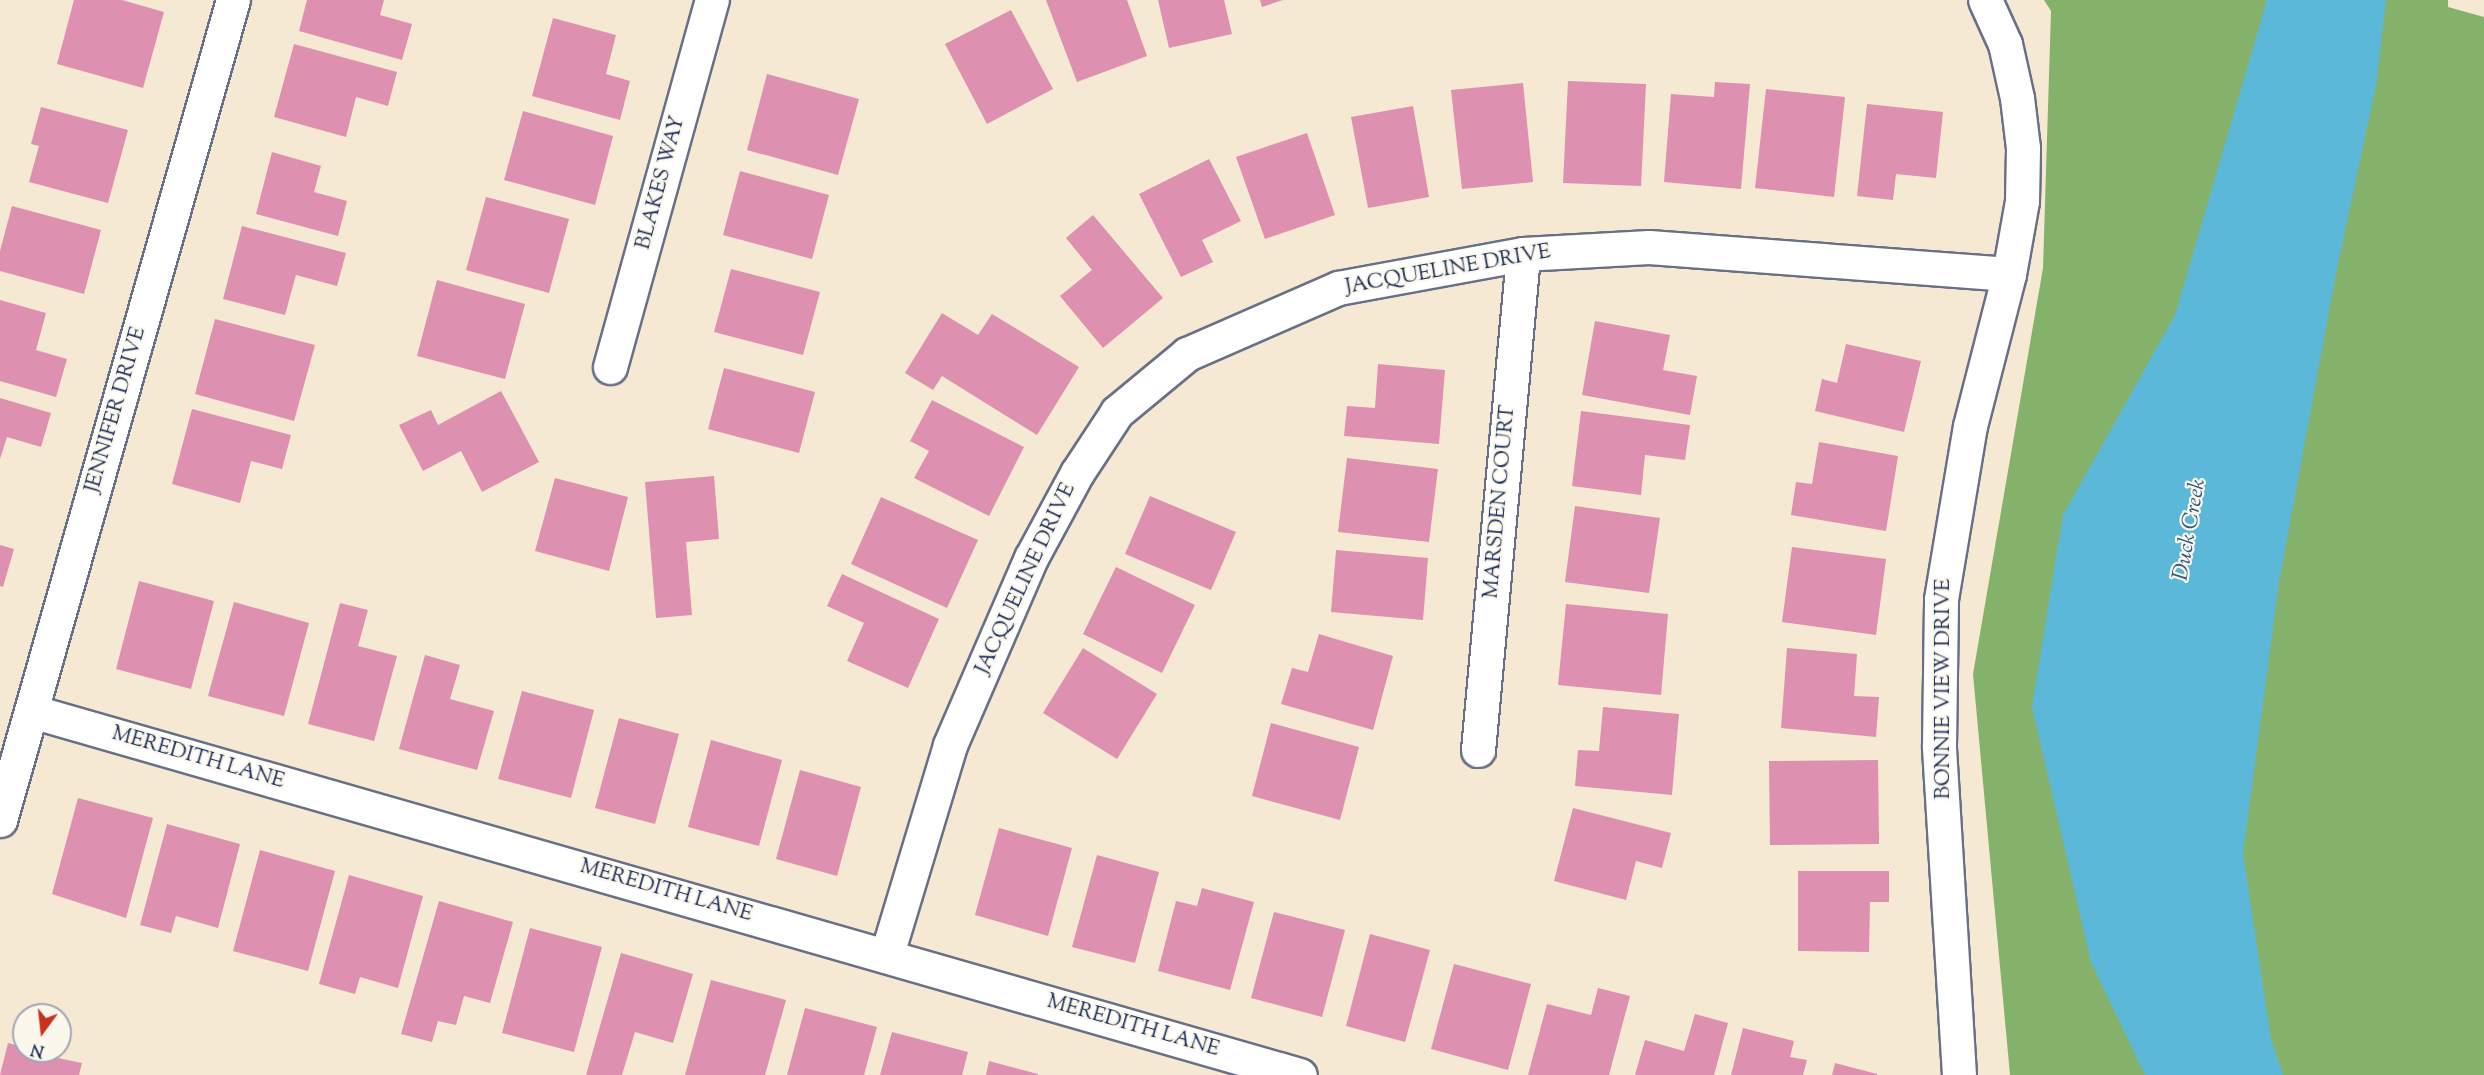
<!DOCTYPE html>
<style>
body{margin:0}
#map{position:relative;width:2484px;height:1075px;overflow:hidden;background:#f6e9d3;font-family:"Sorts Mill Goudy",serif}
div>[style]{position:absolute}
.forest>*{inset:0;background:#84b26b}
.water>*{inset:0;background:#5bb8d9}
.building>*{inset:0;background:#dd90af}
.roads{filter:drop-shadow(2px 0 #687087) drop-shadow(-2px 0 #687087) drop-shadow(0 2px #687087) drop-shadow(0 -2px #687087)}
.minor>*{height:33px;margin:-16.5px;padding:0 16.5px;transform-origin:16.5px;border-radius:16.5px;background:#fff}
span{translate:-50% -50%;white-space:nowrap;text-align:center;line-height:1.15;-webkit-text-stroke:4.5px #fbf7ec;paint-order:stroke}
.street-label{font-size:21px;color:#1b2f5e}
.water-label{font-size:22px;color:#2e5883;font-style:italic}
.north{position:absolute;left:12px;top:1003px;width:60px;height:60px;box-sizing:border-box;background:#fbf7ec;border:2px solid #a1a7b3;border-radius:50%;rotate:195deg;font-size:16px;font-weight:700;line-height:24px;text-align:center;color:#1b2f5e}
.north::after{content:'';display:block;margin:auto;width:21px;height:27px;background:#c8321e;clip-path:polygon(50% 0,100% 100%,50% 72%,0 100%)}
</style>
<div id="map">
<div class="forest">
<div style="clip-path:polygon(2044px 0,2448px 0,2448px 7px,2484px 17px,2484px 1075px,2010px 1075px,1973px 674px,2043px 268px,2051px 11px)"></div>
</div>
<div class="water">
<div style="clip-path:polygon(2267px 0,2386px 0,2376px 85px,2336px 273px,2279px 582px,2243px 854px,2271px 1039px,2283px 1075px,2145px 1075px,2091px 962px,2032px 707px,2063px 515px,2175px 315px)"></div>
</div>
<div class="building">
<div style="clip-path:polygon(74px 0,122px 0,164px 12px,143px 88px,57px 64px)"></div>
<div style="clip-path:polygon(307px 0,384px 0,380px 15px,412px 24px,402px 60px,299px 31px)"></div>
<div style="clip-path:polygon(1046px 0,1127px 0,1147px 56px,1077px 82px)"></div>
<div style="clip-path:polygon(1158px 0,1224px 0,1232px 34px,1169px 48px)"></div>
<div style="clip-path:polygon(1260px 0,1283px 0,1262px 7px)"></div>
<div style="clip-path:polygon(1011px 10px,1053px 89px,987px 124px,945px 44px)"></div>
<div style="clip-path:polygon(553px 18px,616px 35px,606px 74px,630px 81px,620px 120px,532px 96px)"></div>
<div style="clip-path:polygon(294px 44px,397px 72px,388px 106px,356px 97px,346px 137px,274px 117px)"></div>
<div style="clip-path:polygon(767px 74px,859px 99px,838px 175px,747px 150px)"></div>
<div style="clip-path:polygon(1568px 81px,1646px 84px,1641px 186px,1563px 183px)"></div>
<div style="clip-path:polygon(1715px 82px,1750px 84px,1741px 189px,1664px 182px,1671px 94px,1714px 97px)"></div>
<div style="clip-path:polygon(1523px 83px,1533px 182px,1462px 189px,1451px 90px)"></div>
<div style="clip-path:polygon(1766px 89px,1845px 97px,1834px 197px,1755px 188px)"></div>
<div style="clip-path:polygon(1867px 104px,1943px 112px,1936px 178px,1896px 174px,1893px 200px,1857px 196px)"></div>
<div style="clip-path:polygon(1413px 106px,1429px 197px,1368px 208px,1351px 117px)"></div>
<div style="clip-path:polygon(41px 107px,128px 130px,108px 203px,29px 182px,39px 146px,31px 144px)"></div>
<div style="clip-path:polygon(523px 111px,613px 136px,595px 205px,504px 180px)"></div>
<div style="clip-path:polygon(1307px 133px,1335px 215px,1265px 239px,1236px 157px)"></div>
<div style="clip-path:polygon(272px 152px,321px 166px,314px 192px,347px 201px,338px 236px,256px 214px)"></div>
<div style="clip-path:polygon(1209px 159px,1241px 221px,1202px 240px,1213px 262px,1181px 277px,1139px 194px)"></div>
<div style="clip-path:polygon(740px 171px,829px 195px,812px 259px,723px 235px)"></div>
<div style="clip-path:polygon(486px 197px,569px 219px,549px 293px,466px 270px)"></div>
<div style="clip-path:polygon(12px 206px,101px 230px,84px 294px,0 271px,0 251px)"></div>
<div style="clip-path:polygon(1093px 215px,1163px 298px,1103px 348px,1060px 296px,1092px 270px,1066px 238px)"></div>
<div style="clip-path:polygon(242px 226px,346px 253px,337px 286px,296px 275px,285px 315px,223px 299px)"></div>
<div style="clip-path:polygon(731px 269px,820px 292px,803px 355px,714px 332px)"></div>
<div style="clip-path:polygon(437px 280px,525px 304px,505px 379px,417px 356px)"></div>
<div style="clip-path:polygon(0 300px,46px 313px,36px 350px,67px 359px,56px 397px,0 381px)"></div>
<div style="clip-path:polygon(942px 313px,978px 335px,992px 314px,1079px 367px,1037px 435px,942px 376px,933px 390px,905px 373px)"></div>
<div style="clip-path:polygon(215px 319px,315px 345px,294px 421px,195px 394px)"></div>
<div style="clip-path:polygon(1595px 321px,1670px 335px,1663px 370px,1697px 376px,1690px 415px,1582px 395px)"></div>
<div style="clip-path:polygon(1846px 344px,1921px 361px,1904px 432px,1815px 411px,1822px 379px,1837px 383px)"></div>
<div style="clip-path:polygon(1378px 364px,1445px 370px,1439px 444px,1344px 436px,1347px 406px,1375px 408px)"></div>
<div style="clip-path:polygon(724px 368px,815px 392px,799px 453px,708px 429px)"></div>
<div style="clip-path:polygon(501px 391px,539px 462px,482px 492px,461px 451px,423px 471px,399px 425px,431px 410px,438px 425px)"></div>
<div style="clip-path:polygon(0 398px,51px 413px,41px 447px,7px 437px,0 459px)"></div>
<div style="clip-path:polygon(932px 400px,1024px 447px,989px 516px,914px 478px,929px 451px,910px 441px)"></div>
<div style="clip-path:polygon(192px 409px,291px 435px,282px 469px,251px 461px,240px 503px,172px 484px)"></div>
<div style="clip-path:polygon(1581px 411px,1690px 425px,1685px 460px,1645px 455px,1641px 495px,1572px 486px)"></div>
<div style="clip-path:polygon(1819px 442px,1898px 456px,1886px 531px,1791px 515px,1796px 482px,1812px 484px)"></div>
<div style="clip-path:polygon(1347px 458px,1438px 469px,1429px 542px,1338px 532px)"></div>
<div style="clip-path:polygon(714px 476px,719px 539px,686px 542px,692px 615px,656px 618px,645px 482px)"></div>
<div style="clip-path:polygon(555px 478px,628px 497px,609px 571px,535px 551px)"></div>
<div style="clip-path:polygon(1150px 496px,1236px 532px,1211px 590px,1125px 554px)"></div>
<div style="clip-path:polygon(881px 497px,978px 540px,947px 608px,851px 564px)"></div>
<div style="clip-path:polygon(1575px 506px,1660px 518px,1649px 593px,1565px 582px)"></div>
<div style="clip-path:polygon(0 545px,14px 549px,3px 587px,0 586px)"></div>
<div style="clip-path:polygon(1792px 547px,1886px 559px,1876px 635px,1782px 622px)"></div>
<div style="clip-path:polygon(1336px 550px,1428px 558px,1423px 620px,1331px 612px)"></div>
<div style="clip-path:polygon(1116px 567px,1195px 605px,1162px 673px,1083px 634px)"></div>
<div style="clip-path:polygon(842px 574px,939px 619px,908px 688px,847px 661px,864px 623px,827px 606px)"></div>
<div style="clip-path:polygon(139px 581px,214px 601px,191px 689px,116px 669px)"></div>
<div style="clip-path:polygon(234px 602px,309px 623px,284px 716px,208px 696px)"></div>
<div style="clip-path:polygon(340px 603px,368px 610px,358px 646px,397px 656px,374px 741px,308px 724px)"></div>
<div style="clip-path:polygon(1566px 604px,1668px 614px,1661px 695px,1558px 685px)"></div>
<div style="clip-path:polygon(1319px 634px,1393px 656px,1373px 730px,1281px 704px,1292px 668px,1308px 672px)"></div>
<div style="clip-path:polygon(1083px 648px,1157px 694px,1117px 759px,1043px 713px)"></div>
<div style="clip-path:polygon(1787px 648px,1857px 654px,1854px 696px,1879px 697px,1876px 737px,1781px 728px)"></div>
<div style="clip-path:polygon(425px 655px,460px 665px,450px 699px,494px 711px,477px 770px,399px 749px)"></div>
<div style="clip-path:polygon(522px 691px,594px 710px,571px 798px,498px 779px)"></div>
<div style="clip-path:polygon(1603px 707px,1679px 714px,1672px 795px,1575px 786px,1578px 750px,1599px 751px)"></div>
<div style="clip-path:polygon(619px 718px,679px 734px,655px 824px,595px 808px)"></div>
<div style="clip-path:polygon(1271px 723px,1359px 747px,1340px 820px,1252px 796px)"></div>
<div style="clip-path:polygon(711px 740px,782px 760px,759px 846px,688px 827px)"></div>
<div style="clip-path:polygon(1878px 760px,1879px 844px,1770px 845px,1769px 761px)"></div>
<div style="clip-path:polygon(800px 770px,861px 787px,837px 876px,776px 859px)"></div>
<div style="clip-path:polygon(78px 798px,153px 818px,126px 918px,52px 894px)"></div>
<div style="clip-path:polygon(1573px 808px,1671px 833px,1662px 868px,1636px 861px,1626px 900px,1554px 881px)"></div>
<div style="clip-path:polygon(167px 824px,240px 844px,218px 928px,176px 916px,171px 933px,140px 925px)"></div>
<div style="clip-path:polygon(999px 828px,1072px 848px,1048px 936px,975px 915px)"></div>
<div style="clip-path:polygon(260px 850px,335px 871px,308px 971px,233px 951px)"></div>
<div style="clip-path:polygon(1097px 855px,1159px 872px,1135px 963px,1072px 947px)"></div>
<div style="clip-path:polygon(1798px 871px,1889px 871px,1889px 902px,1870px 902px,1869px 952px,1798px 951px)"></div>
<div style="clip-path:polygon(349px 875px,423px 896px,398px 988px,360px 977px,355px 994px,319px 984px)"></div>
<div style="clip-path:polygon(1202px 888px,1254px 902px,1230px 990px,1158px 971px,1176px 901px,1197px 906px)"></div>
<div style="clip-path:polygon(439px 901px,513px 922px,490px 1003px,464px 996px,456px 1025px,438px 1021px,432px 1042px,401px 1034px)"></div>
<div style="clip-path:polygon(1274px 912px,1345px 930px,1322px 1017px,1251px 998px)"></div>
<div style="clip-path:polygon(530px 928px,602px 947px,574px 1052px,502px 1033px)"></div>
<div style="clip-path:polygon(1370px 934px,1430px 950px,1405px 1042px,1346px 1026px)"></div>
<div style="clip-path:polygon(621px 953px,693px 974px,673px 1043px,635px 1032px,622px 1075px,586px 1075px)"></div>
<div style="clip-path:polygon(1454px 964px,1531px 984px,1508px 1070px,1431px 1049px)"></div>
<div style="clip-path:polygon(711px 980px,786px 1000px,765px 1075px,685px 1075px)"></div>
<div style="clip-path:polygon(1598px 988px,1630px 996px,1609px 1075px,1528px 1075px,1547px 1004px,1591px 1015px)"></div>
<div style="clip-path:polygon(805px 1008px,877px 1027px,864px 1075px,787px 1075px)"></div>
<div style="clip-path:polygon(1695px 1014px,1728px 1023px,1714px 1075px,1635px 1075px,1645px 1040px,1684px 1051px)"></div>
<div style="clip-path:polygon(1743px 1028px,1794px 1041px,1790px 1057px,1807px 1060px,1803px 1075px,1731px 1075px)"></div>
<div style="clip-path:polygon(892px 1032px,968px 1052px,962px 1075px,880px 1075px)"></div>
<div style="clip-path:polygon(8px 1043px,24px 1047px,24px 1051px,82px 1063px,79px 1075px,0 1075px)"></div>
<div style="clip-path:polygon(989px 1061px,1038px 1074px,1038px 1075px,986px 1075px)"></div>
<div style="clip-path:polygon(1835px 1063px,1877px 1074px,1877px 1075px,1832px 1075px)"></div>
</div>
<div class="roads">
<div class="minor">
<div style="left:610px;top:367px;width:381px;rotate:-74.5deg"></div>
<div style="left:31px;top:711px;width:1320px;rotate:16.01deg"></div>
<div style="left:1478px;top:750px;width:498px;rotate:-84.8deg"></div>
<div style="left:0;top:820px;width:852px;rotate:-74.14deg"></div>
<div style="left:887px;top:954px;width:218px;rotate:-73.2deg"></div>
<div style="left:950px;top:745px;width:204px;rotate:-66.6deg"></div>
<div style="left:1031px;top:558px;width:97px;rotate:-61.6deg"></div>
<div style="left:1077px;top:473px;width:73px;rotate:-56.7deg"></div>
<div style="left:1117px;top:412px;width:91px;rotate:-39.6deg"></div>
<div style="left:1187px;top:354px;width:165px;rotate:-23.6deg"></div>
<div style="left:1338px;top:288px;width:188px;rotate:-10.4deg"></div>
<div style="left:1523px;top:254px;width:126px;rotate:-3.2deg"></div>
<div style="left:1649px;top:247px;width:361px;rotate:4.3deg"></div>
<div style="left:1959px;top:1075px;width:330px;rotate:-93.5deg"></div>
<div style="left:1939px;top:746px;width:147px;rotate:-89.2deg"></div>
<div style="left:1941px;top:599px;width:175px;rotate:-80.5deg"></div>
<div style="left:1970px;top:426px;width:157px;rotate:-75.6deg"></div>
<div style="left:2009px;top:274px;width:74px;rotate:-79.9deg"></div>
<div style="left:2022px;top:201px;width:53px;rotate:-88.9deg"></div>
<div style="left:2023px;top:148px;width:50px;rotate:-96.8deg"></div>
<div style="left:2017px;top:98px;width:55px;rotate:-102.5deg"></div>
<div style="left:2005px;top:44px;width:48px;rotate:-114.4deg"></div>
</div>
</div>
<div class="street-label">
<span style="left:661px;top:183px;rotate:-75deg">BLAKES WAY</span>
<span style="left:1448px;top:270px;rotate:-10deg">JACQUELINE DRIVE</span>
<span style="left:116px;top:410px;rotate:-74deg">JENNIFER DRIVE</span>
<span style="left:1500px;top:502px;rotate:-85deg">MARSDEN COURT</span>
<span style="left:1026px;top:579px;rotate:-65deg">JACQUELINE DRIVE</span>
<span style="left:1944px;top:689px;rotate:-90deg">BONNIE VIEW DRIVE</span>
<span style="left:198px;top:758px;rotate:16deg">MEREDITH LANE</span>
<span style="left:666px;top:891px;rotate:16deg">MEREDITH LANE</span>
<span style="left:1133px;top:1026px;rotate:16deg">MEREDITH LANE</span>
</div>
<div class="water-label">
<span style="left:2191px;top:530px;rotate:-80deg">Duck Creek</span>
</div>
<div class="north">N</div>
</div>
